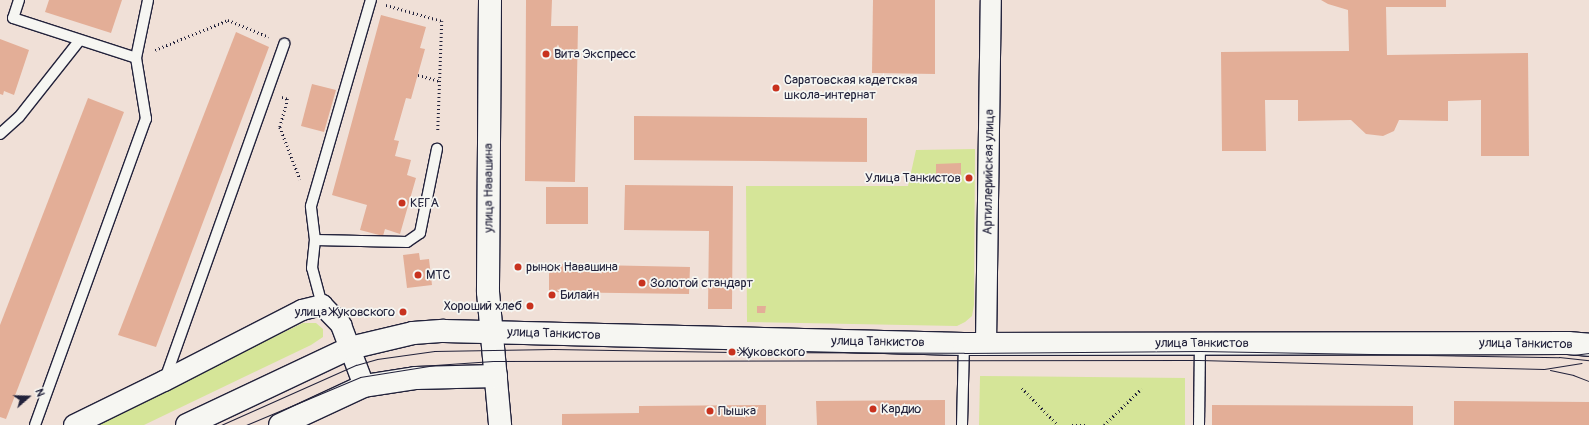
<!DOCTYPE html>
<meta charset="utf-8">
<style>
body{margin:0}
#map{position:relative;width:1589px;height:425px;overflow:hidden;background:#f0e0d7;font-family:Pangolin,sans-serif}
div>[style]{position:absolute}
.green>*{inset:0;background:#d5e598}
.building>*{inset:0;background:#e3ae97}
.path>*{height:2.5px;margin-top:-1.25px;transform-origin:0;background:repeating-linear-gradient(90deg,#22223b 0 1px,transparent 0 4px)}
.roads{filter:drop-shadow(1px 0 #22223b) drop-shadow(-1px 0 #22223b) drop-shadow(0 1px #22223b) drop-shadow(0 -1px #22223b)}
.lane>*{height:10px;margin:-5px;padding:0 5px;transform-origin:5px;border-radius:5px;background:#f6f6f2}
.street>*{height:20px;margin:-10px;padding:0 10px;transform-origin:10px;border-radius:10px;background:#f6f6f2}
.secondary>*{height:22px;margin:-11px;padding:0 11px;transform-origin:11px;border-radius:11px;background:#f6f6f2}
.tram>*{height:1px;margin:-0.5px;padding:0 0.5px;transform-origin:0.5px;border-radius:0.5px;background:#22223b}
.dots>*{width:11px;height:11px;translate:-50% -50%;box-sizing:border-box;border:2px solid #f6f6f2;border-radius:50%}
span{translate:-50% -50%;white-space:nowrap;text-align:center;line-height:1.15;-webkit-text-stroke:3.5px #f6f6f2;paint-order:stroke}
.poi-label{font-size:13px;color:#22223b}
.left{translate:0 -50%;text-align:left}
.right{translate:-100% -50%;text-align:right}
.street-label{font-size:13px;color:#22223b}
.north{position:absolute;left:8px;top:377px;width:40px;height:40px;-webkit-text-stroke:3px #f6f6f2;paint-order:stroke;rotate:70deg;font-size:11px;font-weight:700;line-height:16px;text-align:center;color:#22223b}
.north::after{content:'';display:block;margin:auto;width:14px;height:18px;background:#22223b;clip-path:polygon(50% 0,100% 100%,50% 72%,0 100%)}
</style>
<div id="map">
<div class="green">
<div style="clip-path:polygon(975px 149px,974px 305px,972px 316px,965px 322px,957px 326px,747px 322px,746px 186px,908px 186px,916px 150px)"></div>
<div style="clip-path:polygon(303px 323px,316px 323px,323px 329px,323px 337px,311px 345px,144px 425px,91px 425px)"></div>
<div style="clip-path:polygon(980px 376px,1185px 378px,1185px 425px,979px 425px)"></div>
</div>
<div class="building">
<div style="clip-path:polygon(49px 0,122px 0,111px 33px,45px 12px)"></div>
<div style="clip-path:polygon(526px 0,552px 0,551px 26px,578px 26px,575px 182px,525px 181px)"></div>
<div style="clip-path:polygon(873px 0,935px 0,935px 74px,872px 73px)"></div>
<div style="clip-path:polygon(1321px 0,1446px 0,1446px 7px,1386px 7px,1387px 55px,1528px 53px,1529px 156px,1481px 156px,1481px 100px,1448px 101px,1448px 121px,1399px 120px,1394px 131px,1383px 136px,1366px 134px,1351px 120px,1298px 121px,1298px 100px,1265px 100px,1266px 151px,1222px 151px,1221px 52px,1349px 51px,1348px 10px,1328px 4px)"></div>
<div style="clip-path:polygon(381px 15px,426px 27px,420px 48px,425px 49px,411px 99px,406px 98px,394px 140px,399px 141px,395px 156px,411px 160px,407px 175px,416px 178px,400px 234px,385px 229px,383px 236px,360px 230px,367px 205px,332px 195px)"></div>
<div style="clip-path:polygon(236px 32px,269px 47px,156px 347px,118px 335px)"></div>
<div style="clip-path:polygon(0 39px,29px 50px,14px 95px,4px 91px,3px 95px,0 94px)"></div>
<div style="clip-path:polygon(312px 84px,336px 90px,324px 132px,301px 126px)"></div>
<div style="clip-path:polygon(88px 98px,124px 112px,6px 419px,0 417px,0 325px)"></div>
<div style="clip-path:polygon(634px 116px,867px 118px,867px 162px,634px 160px)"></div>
<div style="clip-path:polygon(961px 163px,961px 181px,936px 182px,936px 164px)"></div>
<div style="clip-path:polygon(625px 185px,733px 186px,732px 309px,708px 309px,709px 231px,624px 230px)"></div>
<div style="clip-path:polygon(546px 187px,588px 187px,588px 224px,546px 224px)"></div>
<div style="clip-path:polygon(419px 253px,420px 260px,429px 259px,432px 285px,407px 288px,403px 255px)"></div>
<div style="clip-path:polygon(549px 264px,690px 267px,689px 294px,549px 292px)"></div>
<div style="clip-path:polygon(757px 306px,766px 306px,765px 313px,757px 313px)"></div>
<div style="clip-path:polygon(945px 400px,945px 425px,817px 425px,816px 401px)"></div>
<div style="clip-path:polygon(1454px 401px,1589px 402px,1589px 425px,1454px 425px)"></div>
<div style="clip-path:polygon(766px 405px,766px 425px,562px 425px,562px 414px,639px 413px,639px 406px)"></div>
<div style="clip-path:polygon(1212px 405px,1413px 406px,1413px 425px,1212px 425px)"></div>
</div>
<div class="path">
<div style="left:386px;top:5px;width:58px;rotate:15.9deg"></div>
<div style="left:442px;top:21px;width:111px;rotate:92.1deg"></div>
<div style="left:155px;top:50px;width:79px;rotate:-22.3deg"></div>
<div style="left:228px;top:20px;width:44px;rotate:22.5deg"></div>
<div style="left:418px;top:75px;width:23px;rotate:15deg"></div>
<div style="left:282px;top:97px;width:6px;rotate:18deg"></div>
<div style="left:288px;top:99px;width:29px;rotate:106deg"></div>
<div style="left:280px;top:127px;width:56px;rotate:69deg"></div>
<div style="left:1022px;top:388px;width:52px;rotate:45.8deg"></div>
<div style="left:1072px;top:425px;width:16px"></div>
<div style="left:1104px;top:425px;width:52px;rotate:-44.2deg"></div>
</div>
<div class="roads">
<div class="lane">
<div style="left:19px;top:0;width:19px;rotate:108deg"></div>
<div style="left:13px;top:18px;width:129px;rotate:18deg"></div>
<div style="left:0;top:134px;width:25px;rotate:-42deg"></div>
<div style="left:19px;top:117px;width:97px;rotate:-51.7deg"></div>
<div style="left:315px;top:240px;width:92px;rotate:1.2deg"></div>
<div style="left:407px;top:242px;width:16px;rotate:-35deg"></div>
<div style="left:420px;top:233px;width:86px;rotate:-78.6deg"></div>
<div style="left:322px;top:305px;width:38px;rotate:-105deg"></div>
<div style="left:312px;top:268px;width:28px;rotate:-84deg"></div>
<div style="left:315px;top:240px;width:34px;rotate:-97deg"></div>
<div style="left:311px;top:206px;width:215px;rotate:-73.8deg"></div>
<div style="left:165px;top:379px;width:356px;rotate:-70.4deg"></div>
<div style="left:35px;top:425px;width:326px;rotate:-70.1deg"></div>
<div style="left:146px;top:119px;width:62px;rotate:-99.3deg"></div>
<div style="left:136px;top:58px;width:59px;rotate:-78.3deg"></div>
<div style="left:962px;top:425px;width:81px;rotate:-88.6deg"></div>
<div style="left:1199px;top:425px;width:82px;rotate:-89.3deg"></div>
</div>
<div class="street">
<div style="left:986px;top:344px;width:344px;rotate:-89.2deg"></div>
<div style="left:74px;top:425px;width:100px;rotate:-26.1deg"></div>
<div style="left:164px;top:381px;width:155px;rotate:-27.2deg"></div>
<div style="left:302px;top:310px;width:21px;rotate:-14deg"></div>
<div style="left:322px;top:305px;width:28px;rotate:46deg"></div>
<div style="left:341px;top:325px;width:65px;rotate:69.3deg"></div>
</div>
<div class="secondary">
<div style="left:490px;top:0;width:292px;rotate:90.4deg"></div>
<div style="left:488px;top:292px;width:134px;rotate:84.8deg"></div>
<div style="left:187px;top:425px;width:180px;rotate:-25.3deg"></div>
<div style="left:350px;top:348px;width:65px;rotate:-13.4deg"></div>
<div style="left:413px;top:333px;width:31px;rotate:-4deg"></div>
<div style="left:444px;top:331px;width:520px;rotate:1.43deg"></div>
<div style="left:964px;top:344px;width:604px;rotate:-0.09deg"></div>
<div style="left:1568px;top:343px;width:21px;rotate:5deg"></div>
<div style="left:280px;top:425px;width:93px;rotate:-24.9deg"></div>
<div style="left:364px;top:386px;width:53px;rotate:-8.7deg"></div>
<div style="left:416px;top:378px;width:80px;rotate:-1.4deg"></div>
</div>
</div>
<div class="tram">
<div style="left:1573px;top:355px;width:16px;rotate:-7deg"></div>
<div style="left:1550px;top:370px;width:24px;rotate:12deg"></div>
<div style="left:1573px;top:375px;width:17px;rotate:21deg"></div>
<div style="left:221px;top:425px;width:148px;rotate:-24deg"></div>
<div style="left:356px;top:365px;width:22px;rotate:-16deg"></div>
<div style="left:377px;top:359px;width:58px;rotate:-8deg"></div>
<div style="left:434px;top:351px;width:119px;rotate:-1deg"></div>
<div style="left:553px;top:349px;width:179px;rotate:1deg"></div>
<div style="left:732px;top:352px;width:232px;rotate:0.2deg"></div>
<div style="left:964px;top:353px;width:236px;rotate:-0.5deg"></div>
<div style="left:1200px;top:351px;width:359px;rotate:1deg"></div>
<div style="left:1559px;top:357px;width:30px;rotate:6deg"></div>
<div style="left:246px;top:425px;width:124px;rotate:-22.8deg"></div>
<div style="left:360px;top:377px;width:76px;rotate:-9.1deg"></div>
<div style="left:435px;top:365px;width:58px;rotate:-3.9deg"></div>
<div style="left:493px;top:361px;width:706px;rotate:-0.08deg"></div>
<div style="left:1199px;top:360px;width:345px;rotate:1.5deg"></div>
<div style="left:1544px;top:369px;width:38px;rotate:-9deg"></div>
</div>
<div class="dots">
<div style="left:546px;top:54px;background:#c8321e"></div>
<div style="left:776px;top:88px;background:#c8321e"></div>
<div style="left:969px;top:178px;background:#c8321e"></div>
<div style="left:402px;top:203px;background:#c8321e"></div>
<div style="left:518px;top:267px;background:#c8321e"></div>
<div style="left:418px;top:275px;background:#c8321e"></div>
<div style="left:642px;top:283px;background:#c8321e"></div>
<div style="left:552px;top:295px;background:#c8321e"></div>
<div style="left:530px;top:306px;background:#c8321e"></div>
<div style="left:403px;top:312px;background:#c8321e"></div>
<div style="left:732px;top:352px;background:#c8321e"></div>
<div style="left:873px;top:409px;background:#c8321e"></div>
<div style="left:710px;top:411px;background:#c8321e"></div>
</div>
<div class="poi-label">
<span class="left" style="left:554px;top:54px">Вита Экспресс</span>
<span class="left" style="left:784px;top:88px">Саратовская кадетская<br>школа-интернат</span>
<span class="right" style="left:961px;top:178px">Улица Танкистов</span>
<span class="left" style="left:410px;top:203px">КЕГА</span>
<span class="left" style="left:526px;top:267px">рынок Навашина</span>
<span class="left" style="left:426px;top:275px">МТС</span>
<span class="left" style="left:650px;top:283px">Золотой стандарт</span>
<span class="left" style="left:560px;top:295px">Билайн</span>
<span class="right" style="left:522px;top:306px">Хороший хлеб</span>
<span class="right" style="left:395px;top:312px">улица Жуковского</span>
<span class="left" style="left:740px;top:352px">Жуковского</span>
<span class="left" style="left:881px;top:409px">Кардио</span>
<span class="left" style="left:718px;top:411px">Пышка</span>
</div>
<div class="street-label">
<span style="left:989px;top:172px;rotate:-89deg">Артиллерийская улица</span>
<span style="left:489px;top:188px;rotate:-90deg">улица Навашина</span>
<span style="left:554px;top:334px;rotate:2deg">улица Танкистов</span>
<span style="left:878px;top:342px;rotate:1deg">улица Танкистов</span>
<span style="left:1202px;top:343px">улица Танкистов</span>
<span style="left:1526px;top:344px;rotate:1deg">улица Танкистов</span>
</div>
<div class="north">N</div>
</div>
